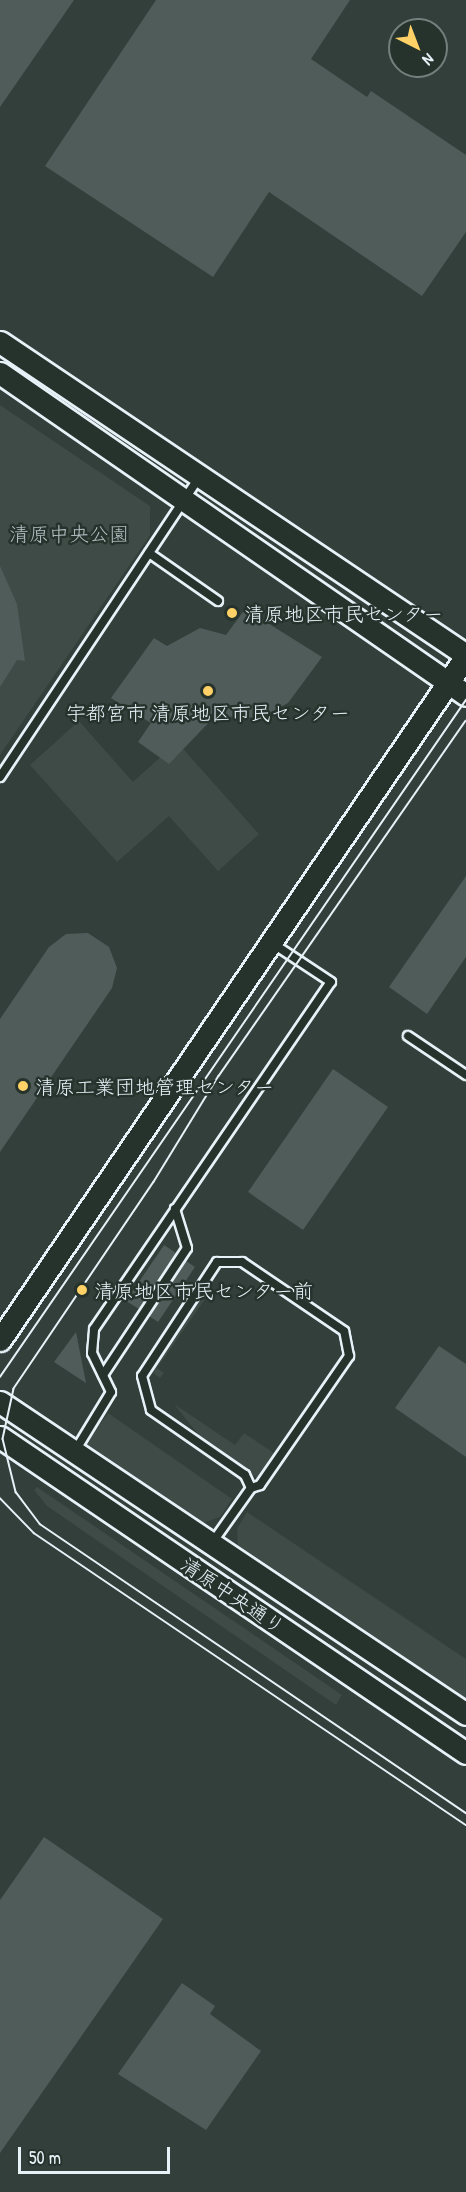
<!DOCTYPE html>
<meta charset="utf-8">
<style>
body{margin:0}
#map{position:relative;width:466px;height:2192px;overflow:hidden;background:#26332d;font-family:"Patrick Hand","Klee One",sans-serif}
div>[style]{position:absolute}
.built>*{inset:0;background:#333f3a}
.green>*{inset:0;background:#3e4b47}
.building>*{inset:0;background:#505c59}
.roads{filter:drop-shadow(2px 0 #e8f1f8) drop-shadow(-2px 0 #e8f1f8) drop-shadow(0 2px #e8f1f8) drop-shadow(0 -2px #e8f1f8)}
.service>*{height:8px;margin:-4px;padding:0 4px;transform-origin:4px;border-radius:4px;background:#26332d}
.tertiary>*{height:21px;margin:-10.5px;padding:0 10.5px;transform-origin:10.5px;border-radius:10.5px;background:#26332d}
.tram>*{height:1.5px;margin:-0.75px;padding:0 0.75px;transform-origin:0.75px;border-radius:0.75px;background:#e8f1f8}
.dots>*{width:16px;height:16px;translate:-50% -50%;box-sizing:border-box;border:3px solid #26332d;border-radius:50%}
span{translate:-50% -50%;white-space:nowrap;text-align:center;line-height:1.15;-webkit-text-stroke:5px #26332d;paint-order:stroke}
.park-label{font-size:20px;color:#b5bfc3}
.poi-label{font-size:20px;color:#e8f1f8}
.left{translate:0 -50%;text-align:left}
.street-label{font-size:20px;color:#e8f1f8}
.north{position:absolute;left:388px;top:18px;width:60px;height:60px;box-sizing:border-box;background:#26332d;border:2px solid #747f7e;border-radius:50%;rotate:138deg;font-size:16px;font-weight:700;line-height:24px;text-align:center;color:#e8f1f8}
.north::after{content:'';display:block;margin:auto;width:21px;height:27px;background:#ffd166;clip-path:polygon(50% 0,100% 100%,50% 72%,0 100%)}
.scale{position:absolute;left:18px;top:2147px;width:152px;height:27px;box-sizing:border-box;border:3px solid #e8f1f8;border-top:0;padding-left:8px;font-size:18px;line-height:21px;white-space:nowrap;color:#e8f1f8;-webkit-text-stroke:4px #26332d;paint-order:stroke}
</style>
<div id="map">
<div class="built">
<div style="clip-path:polygon(evenodd,0 0,466px 0,466px 2192px,0 2192px,0 0,400px 30px,436px 30px,436px 66px,400px 66px,400px 30px)"></div>
</div>
<div class="green">
<div style="clip-path:polygon(0 405px,150px 506px,150px 535px,0 755px)"></div>
<div style="clip-path:polygon(79px 721px,133px 782px,177px 742px,259px 834px,218px 871px,169px 816px,117px 862px,30px 765px)"></div>
<div style="clip-path:polygon(200px 1295px,205px 1299px,157px 1368px,164px 1373px,160px 1378px,148px 1369px)"></div>
<div style="clip-path:polygon(174px 1404px,235px 1445px,244px 1433px,274px 1453px,257px 1478px,202px 1439px)"></div>
<div style="clip-path:polygon(108px 1413px,232px 1499px,220px 1517px,203px 1523px,86px 1444px)"></div>
<div style="clip-path:polygon(37px 1487px,342px 1695px,336px 1705px,47px 1506px,34px 1490px)"></div>
<div style="clip-path:polygon(247px 1512px,466px 1659px,466px 1699px,238px 1545px,237px 1529px)"></div>
</div>
<div class="building">
<div style="clip-path:polygon(0 0,74px 0,0 107px)"></div>
<div style="clip-path:polygon(156px 0,350px 0,311px 59px,367px 97px,371px 91px,466px 155px,466px 232px,422px 296px,269px 192px,213px 277px,45px 166px)"></div>
<div style="clip-path:polygon(0 566px,17px 604px,25px 661px,17px 660px,0 687px)"></div>
<div style="clip-path:polygon(245px 609px,322px 657px,288px 703px,260px 718px,215px 716px,169px 764px,138px 742px,151px 723px,111px 698px,154px 638px,167px 646px,200px 628px,226px 635px)"></div>
<div style="clip-path:polygon(466px 876px,466px 957px,427px 1014px,389px 987px)"></div>
<div style="clip-path:polygon(88px 933px,109px 947px,117px 968px,112px 988px,0 1152px,0 1019px,49px 947px,66px 934px)"></div>
<div style="clip-path:polygon(333px 1069px,388px 1107px,303px 1230px,248px 1192px)"></div>
<div style="clip-path:polygon(164px 1245px,176px 1253px,139px 1309px,126px 1301px)"></div>
<div style="clip-path:polygon(186px 1261px,195px 1267px,158px 1322px,149px 1316px)"></div>
<div style="clip-path:polygon(76px 1332px,86px 1383px,54px 1362px)"></div>
<div style="clip-path:polygon(439px 1346px,466px 1364px,466px 1457px,395px 1408px)"></div>
<div style="clip-path:polygon(44px 1837px,163px 1919px,0 2153px,0 1900px)"></div>
<div style="clip-path:polygon(182px 1983px,215px 2006px,210px 2014px,261px 2051px,206px 2130px,118px 2074px)"></div>
</div>
<div class="roads">
<div class="service">
<div style="left:149px;top:553px;width:84px;rotate:34.8deg"></div>
<div style="left:0;top:777px;width:359px;rotate:-56.4deg"></div>
<div style="left:408px;top:1036px;width:70px;rotate:33.9deg"></div>
<div style="left:103px;top:1375px;width:152px;rotate:-56.5deg"></div>
<div style="left:187px;top:1248px;width:41px;rotate:-107.1deg"></div>
<div style="left:75px;top:1451px;width:69px;rotate:-58.6deg"></div>
<div style="left:111px;top:1392px;width:43px;rotate:-116deg"></div>
<div style="left:92px;top:1353px;width:24px;rotate:-85deg"></div>
<div style="left:94px;top:1329px;width:420px;rotate:-55.7deg"></div>
<div style="left:331px;top:982px;width:71px;rotate:-146.5deg"></div>
<div style="left:212px;top:1543px;width:67px;rotate:-54.7deg"></div>
<div style="left:251px;top:1488px;width:9px;rotate:-18deg"></div>
<div style="left:260px;top:1485px;width:157px;rotate:-55.4deg"></div>
<div style="left:349px;top:1356px;width:25px;rotate:-101deg"></div>
<div style="left:344px;top:1331px;width:123px;rotate:-145.9deg"></div>
<div style="left:242px;top:1262px;width:25px;rotate:180deg"></div>
<div style="left:217px;top:1262px;width:136px;rotate:123.3deg"></div>
<div style="left:142px;top:1376px;width:35px;rotate:75deg"></div>
<div style="left:151px;top:1410px;width:114px;rotate:34.7deg"></div>
<div style="left:245px;top:1475px;width:14px;rotate:65deg"></div>
</div>
<div class="tertiary">
<div style="left:0;top:342px;width:561px;rotate:33.89deg"></div>
<div style="left:0;top:373px;width:566px;rotate:34.64deg"></div>
<div style="left:0;top:1340px;width:828px;rotate:-55.73deg"></div>
<div style="left:0;top:1402px;width:561px;rotate:33.8deg"></div>
<div style="left:0;top:1437px;width:563px;rotate:34.14deg"></div>
</div>
</div>
<div class="tram">
<div style="left:466px;top:721px;width:432px;rotate:124.8deg"></div>
<div style="left:219px;top:1076px;width:124px;rotate:121.5deg"></div>
<div style="left:154px;top:1182px;width:250px;rotate:124.1deg"></div>
<div style="left:14px;top:1389px;width:51px;rotate:102.4deg"></div>
<div style="left:3px;top:1439px;width:55px;rotate:76.2deg"></div>
<div style="left:16px;top:1492px;width:40px;rotate:53deg"></div>
<div style="left:40px;top:1524px;width:515px;rotate:34.15deg"></div>
<div style="left:0;top:1377px;width:822px;rotate:-55.46deg"></div>
<div style="left:0;top:1498px;width:49px;rotate:45.8deg"></div>
<div style="left:34px;top:1533px;width:521px;rotate:34.06deg"></div>
</div>
<div class="dots">
<div style="left:232px;top:613px;background:#ffd166"></div>
<div style="left:208px;top:691px;background:#ffd166"></div>
<div style="left:23px;top:1086px;background:#ffd166"></div>
<div style="left:82px;top:1290px;background:#ffd166"></div>
</div>
<div class="park-label">
<span style="left:69px;top:533px">清原中央公園</span>
</div>
<div class="poi-label">
<span class="left" style="left:244px;top:613px">清原地区市民センター</span>
<span style="left:208px;top:712px">宇都宮市 清原地区市民センター</span>
<span class="left" style="left:35px;top:1086px">清原工業団地管理センター</span>
<span class="left" style="left:94px;top:1290px">清原地区市民センター前</span>
</div>
<div class="street-label">
<span style="left:233px;top:1595px;rotate:34deg">清原中央通り</span>
</div>
<div class="north">N</div>
<div class="scale">50 m</div>
</div>
